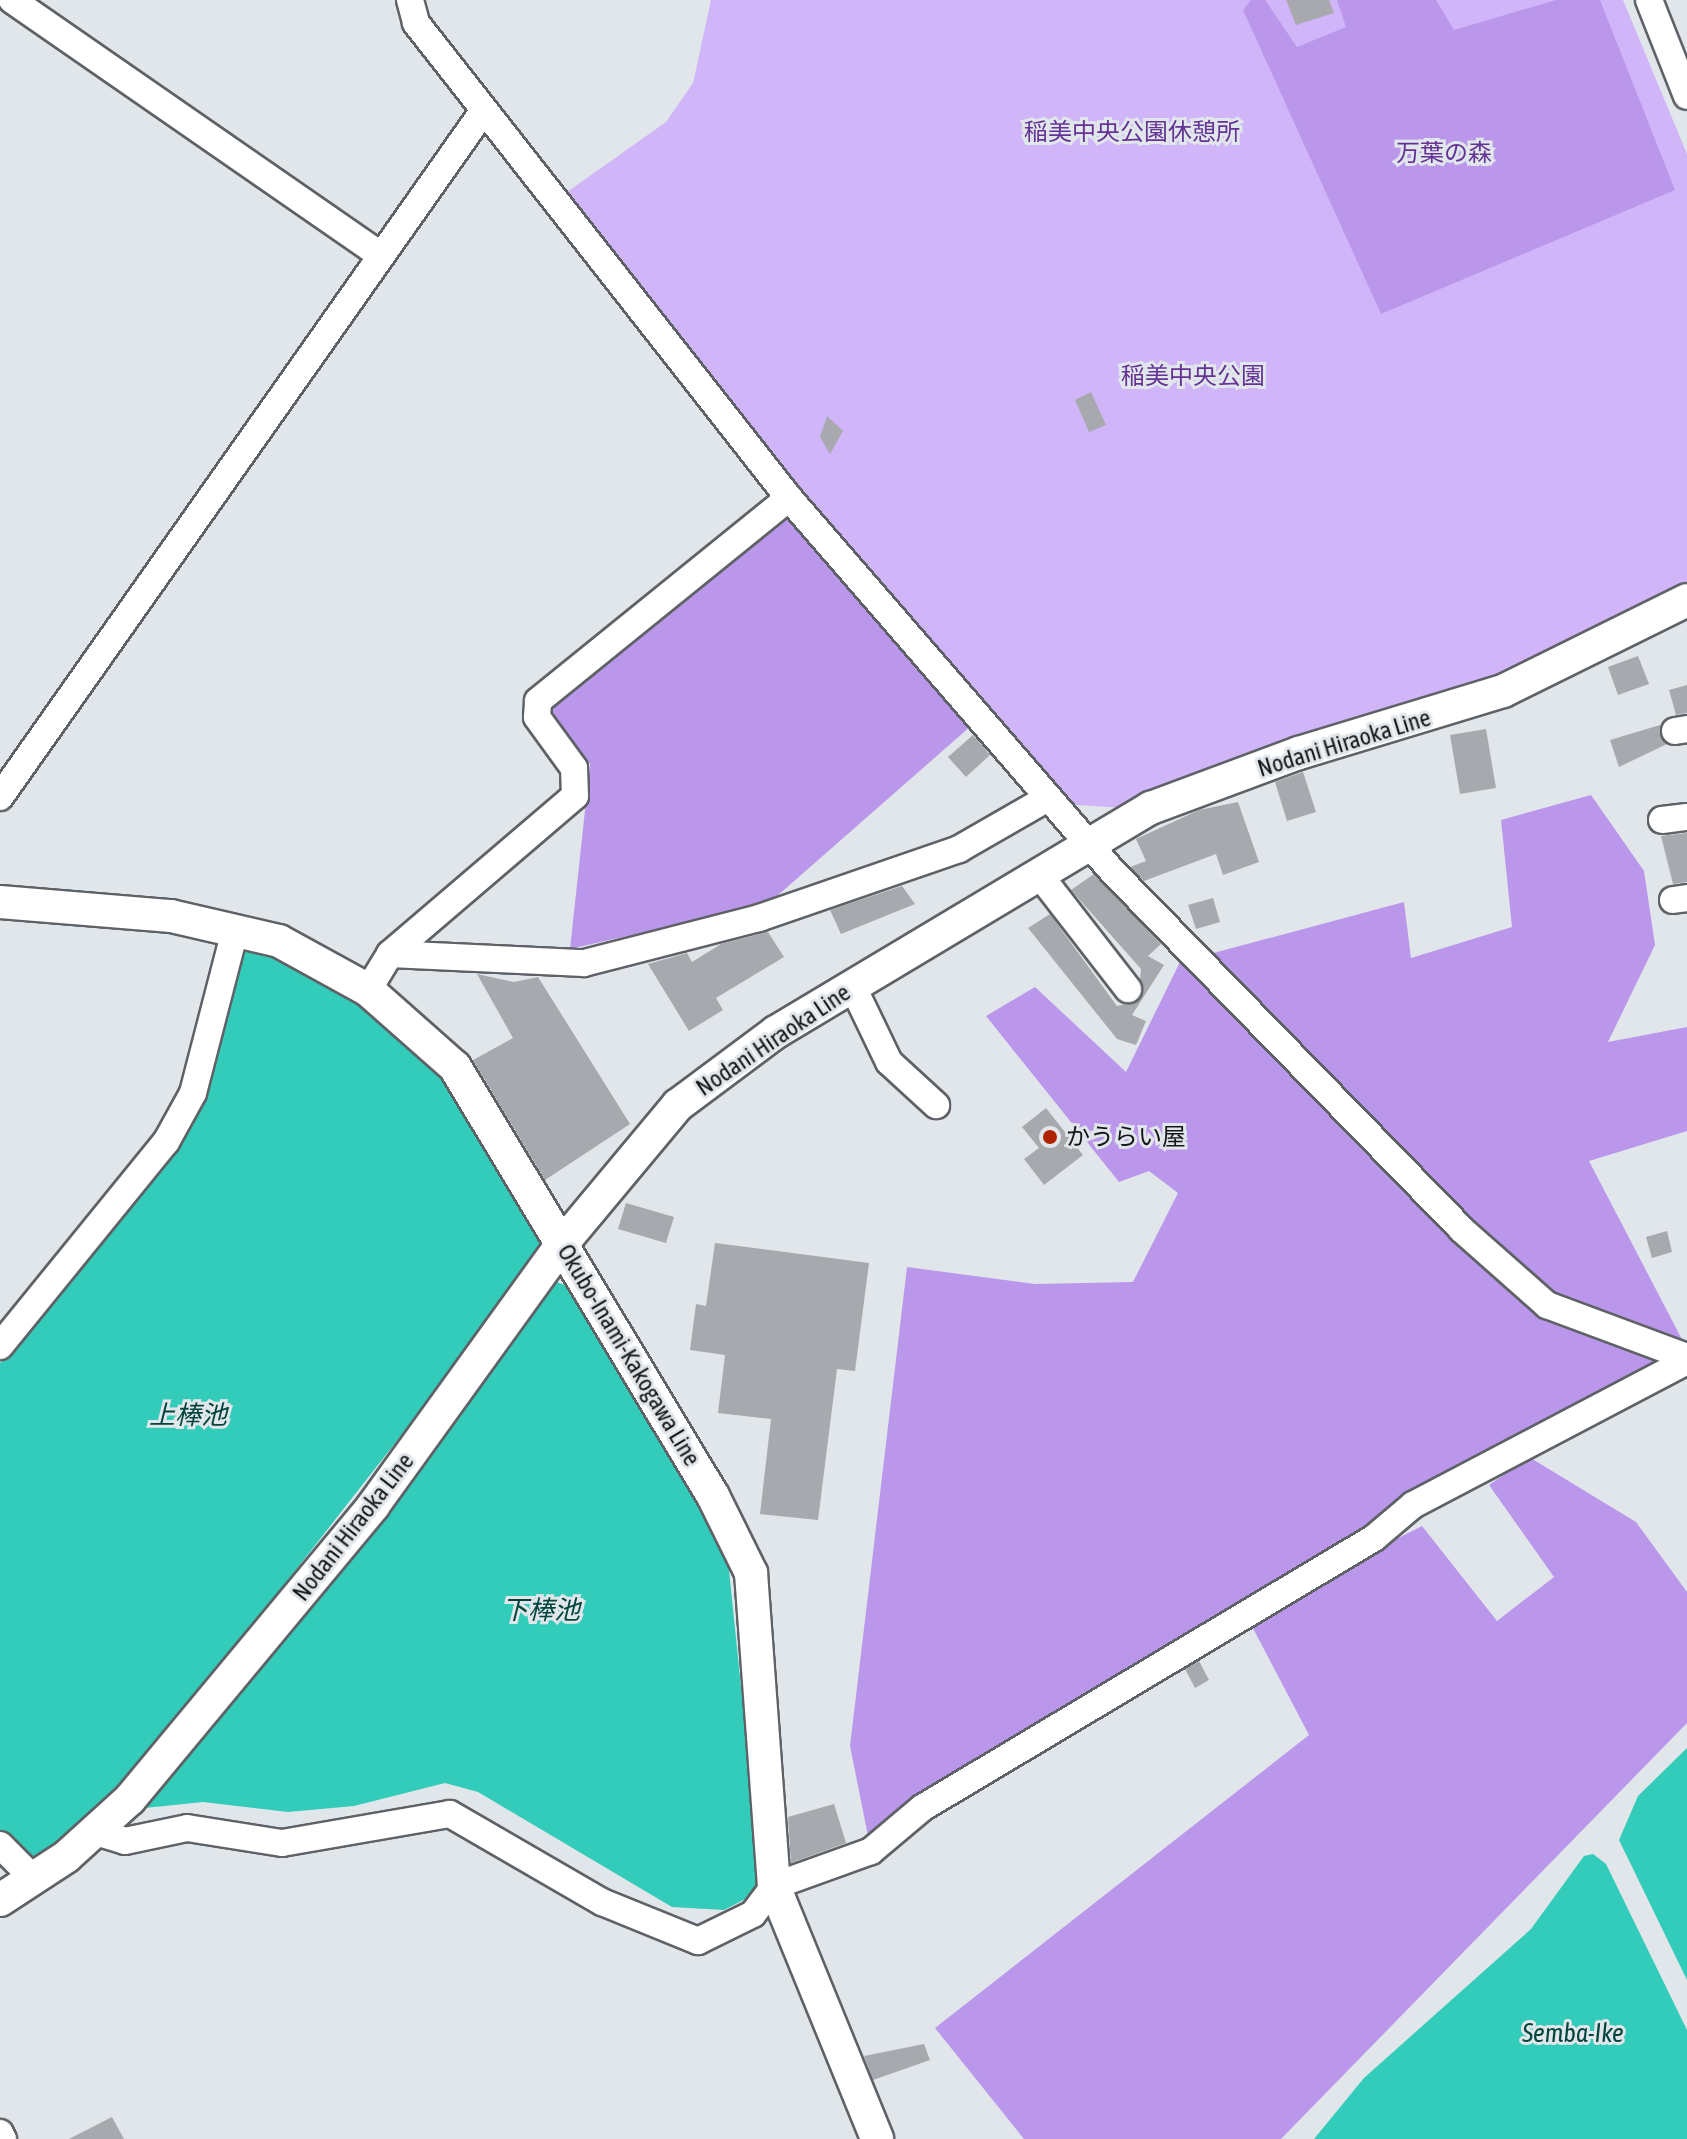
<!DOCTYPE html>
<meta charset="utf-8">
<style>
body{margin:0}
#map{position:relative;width:1687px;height:2139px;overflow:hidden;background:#e1e6ea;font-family:"Asap Condensed","Noto Sans JP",sans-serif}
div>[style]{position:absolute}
.green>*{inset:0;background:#d0b5f8}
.forest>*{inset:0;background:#bb97ec}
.water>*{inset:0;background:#33ccba}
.building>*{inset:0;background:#a7a9ae}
.roads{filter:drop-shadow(2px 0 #5e6266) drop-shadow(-2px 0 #5e6266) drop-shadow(0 2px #5e6266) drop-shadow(0 -2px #5e6266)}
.minor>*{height:26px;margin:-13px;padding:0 13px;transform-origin:13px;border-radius:13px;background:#fff}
.major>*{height:32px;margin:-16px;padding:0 16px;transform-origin:16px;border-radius:16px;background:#fff}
.dots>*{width:22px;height:22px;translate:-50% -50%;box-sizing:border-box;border:4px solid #e1e6ea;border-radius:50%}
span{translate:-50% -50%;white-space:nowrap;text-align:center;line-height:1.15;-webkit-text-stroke:6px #e1e6ea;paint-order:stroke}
.park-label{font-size:24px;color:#643395}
.street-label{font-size:24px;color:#151618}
.poi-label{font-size:24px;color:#151618}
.left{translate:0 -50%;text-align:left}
.water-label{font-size:26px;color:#00443d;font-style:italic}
</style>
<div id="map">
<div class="green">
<div style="clip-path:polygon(711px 0,1623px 0,1687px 154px,1687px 581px,1498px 684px,1262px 748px,1125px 808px,1062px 804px,560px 197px,666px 122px,693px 83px)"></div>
</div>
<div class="forest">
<div style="clip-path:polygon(1251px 0,1265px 0,1297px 47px,1346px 27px,1337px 0,1436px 0,1454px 30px,1556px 0,1600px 0,1675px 190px,1381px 314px,1243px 10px)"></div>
<div style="clip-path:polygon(791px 516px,972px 725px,768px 904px,570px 949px,590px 764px,543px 708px)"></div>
<div style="clip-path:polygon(1591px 795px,1644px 871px,1655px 945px,1608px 1042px,1687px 1027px,1687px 1131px,1589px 1161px,1687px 1349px,1247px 1615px,1422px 1526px,1497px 1621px,1554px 1577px,1489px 1485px,1529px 1457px,1636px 1522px,1687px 1592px,1687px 1723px,1281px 2139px,1024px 2139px,935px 2028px,1309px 1735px,1246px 1615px,871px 1851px,850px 1746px,907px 1267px,1035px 1284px,1133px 1282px,1178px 1193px,1149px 1171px,1119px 1182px,986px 1016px,1035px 987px,1126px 1072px,1180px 962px,1404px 902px,1411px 958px,1512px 927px,1501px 820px)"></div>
</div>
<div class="water">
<div style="clip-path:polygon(242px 947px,267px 952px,386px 1017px,459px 1087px,543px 1240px,460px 1360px,126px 1787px,36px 1860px,0 1832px,0 1363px,167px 1164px,201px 1099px)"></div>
<div style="clip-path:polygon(556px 1282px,574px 1288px,728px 1560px,761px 1882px,753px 1895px,724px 1910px,672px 1907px,478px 1792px,445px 1783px,354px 1806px,288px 1812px,203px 1802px,145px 1808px)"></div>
<div style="clip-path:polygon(1687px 1748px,1687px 1980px,1619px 1840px,1638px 1796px)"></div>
<div style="clip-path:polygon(1593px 1854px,1606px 1864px,1687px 2030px,1687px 2139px,1314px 2139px,1364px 2078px,1531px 1929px,1584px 1856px)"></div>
</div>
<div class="building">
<div style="clip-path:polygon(1286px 0,1329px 0,1334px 13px,1296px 25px)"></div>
<div style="clip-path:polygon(1091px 392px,1106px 425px,1089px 432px,1075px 400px)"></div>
<div style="clip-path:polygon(827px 416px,843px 431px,830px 454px,820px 437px)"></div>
<div style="clip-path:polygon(1638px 656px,1649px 684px,1618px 695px,1608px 667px)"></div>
<div style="clip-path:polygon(1687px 685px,1687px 713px,1676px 715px,1669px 690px)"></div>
<div style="clip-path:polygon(1660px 725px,1667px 744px,1619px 767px,1610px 740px)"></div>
<div style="clip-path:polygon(1486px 729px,1496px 788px,1460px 794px,1450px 735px)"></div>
<div style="clip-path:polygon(973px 735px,990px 755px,966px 777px,948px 757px)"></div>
<div style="clip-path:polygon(1303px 772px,1316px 812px,1287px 821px,1275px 782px)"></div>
<div style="clip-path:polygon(1238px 802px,1259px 862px,1223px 875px,1216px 854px,1144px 881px,1130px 867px,1146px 861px,1136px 839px,1199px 810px)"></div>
<div style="clip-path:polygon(1687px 833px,1687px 882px,1673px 884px,1661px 836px)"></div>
<div style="clip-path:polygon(1094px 874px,1161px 944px,1148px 956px,1164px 965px,1132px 1015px,1146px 1021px,1136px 1045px,1117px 1039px,1028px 928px,1050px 914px,1117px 1006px,1138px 1001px,1141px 969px,1071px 890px)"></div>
<div style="clip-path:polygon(902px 886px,915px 904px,841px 934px,830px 910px)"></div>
<div style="clip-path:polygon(1213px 898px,1220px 922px,1196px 929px,1188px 905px)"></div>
<div style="clip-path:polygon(768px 932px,784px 957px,716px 998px,723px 1010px,689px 1031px,648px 964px,687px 953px,692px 962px,721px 944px)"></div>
<div style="clip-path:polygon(477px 974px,514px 982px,538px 977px,630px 1124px,545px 1180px,473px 1060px,513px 1038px)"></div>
<div style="clip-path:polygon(1046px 1108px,1083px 1155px,1044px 1185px,1024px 1159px,1039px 1148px,1022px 1127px)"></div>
<div style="clip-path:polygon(626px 1203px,674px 1217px,666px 1243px,618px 1229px)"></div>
<div style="clip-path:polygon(1667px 1231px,1672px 1252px,1652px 1258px,1646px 1237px)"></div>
<div style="clip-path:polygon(715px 1243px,869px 1263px,855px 1371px,837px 1369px,818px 1520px,760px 1514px,771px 1419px,718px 1413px,725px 1355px,690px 1350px,696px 1304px,706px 1306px)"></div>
<div style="clip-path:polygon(1199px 1661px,1209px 1680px,1195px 1688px,1185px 1669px)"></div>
<div style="clip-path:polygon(834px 1804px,846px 1843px,791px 1863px,788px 1817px)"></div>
<div style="clip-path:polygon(924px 2044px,930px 2060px,873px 2080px,864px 2056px)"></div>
<div style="clip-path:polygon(112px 2117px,124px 2139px,69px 2139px)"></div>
</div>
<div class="roads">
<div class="minor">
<div style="left:12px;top:0;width:444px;rotate:34.7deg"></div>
<div style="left:410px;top:0;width:24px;rotate:75deg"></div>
<div style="left:416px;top:23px;width:604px;rotate:51.86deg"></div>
<div style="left:789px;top:498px;width:496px;rotate:49.1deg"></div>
<div style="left:1114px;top:873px;width:497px;rotate:45.7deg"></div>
<div style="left:1461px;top:1229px;width:115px;rotate:41.5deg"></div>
<div style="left:1547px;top:1305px;width:149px;rotate:20.4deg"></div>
<div style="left:1649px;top:0;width:103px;rotate:68.4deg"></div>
<div style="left:1675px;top:731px;width:12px;rotate:-9deg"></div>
<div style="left:0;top:797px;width:840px;rotate:-54.83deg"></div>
<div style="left:1662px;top:820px;width:25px;rotate:-7deg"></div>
<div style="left:1038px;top:873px;width:147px;rotate:52.2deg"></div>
<div style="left:1673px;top:900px;width:14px;rotate:-8deg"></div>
<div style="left:390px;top:954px;width:243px;rotate:-40.5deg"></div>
<div style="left:575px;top:796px;width:28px;rotate:-92deg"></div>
<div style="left:574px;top:768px;width:63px;rotate:-126deg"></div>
<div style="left:537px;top:717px;width:16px;rotate:-86deg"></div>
<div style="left:538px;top:701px;width:323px;rotate:-39deg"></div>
<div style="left:852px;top:985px;width:85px;rotate:64.3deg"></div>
<div style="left:889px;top:1062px;width:64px;rotate:42.5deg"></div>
<div style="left:368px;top:990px;width:42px;rotate:-58.6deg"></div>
<div style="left:390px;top:954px;width:194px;rotate:2.7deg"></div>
<div style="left:584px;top:963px;width:181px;rotate:-14.4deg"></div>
<div style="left:759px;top:918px;width:212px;rotate:-19deg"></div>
<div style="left:959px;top:849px;width:100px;rotate:-29.9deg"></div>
<div style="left:0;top:1346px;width:263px;rotate:-50.9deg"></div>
<div style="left:166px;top:1142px;width:56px;rotate:-61.1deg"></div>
<div style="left:193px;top:1093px;width:167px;rotate:-75.5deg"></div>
<div style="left:96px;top:1832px;width:30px;rotate:17deg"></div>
<div style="left:125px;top:1841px;width:63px;rotate:-11.8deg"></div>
<div style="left:187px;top:1828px;width:96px;rotate:9deg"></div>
<div style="left:282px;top:1843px;width:170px;rotate:-9.8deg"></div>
<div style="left:450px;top:1814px;width:176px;rotate:30.1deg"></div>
<div style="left:602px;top:1902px;width:104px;rotate:22.1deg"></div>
<div style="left:698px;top:1941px;width:61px;rotate:-26.1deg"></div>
<div style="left:753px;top:1914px;width:35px;rotate:-53deg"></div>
<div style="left:774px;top:1886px;width:103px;rotate:-19.8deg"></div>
<div style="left:871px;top:1851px;width:67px;rotate:-40.1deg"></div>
<div style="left:922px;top:1808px;width:527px;rotate:-30.85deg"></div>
<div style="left:1374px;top:1538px;width:51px;rotate:-40.2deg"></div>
<div style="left:1413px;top:1505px;width:310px;rotate:-27.7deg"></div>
<div style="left:0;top:1845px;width:49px;rotate:45deg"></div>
<div style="left:0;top:2133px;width:7px;rotate:63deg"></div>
</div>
<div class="major">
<div style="left:0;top:902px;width:172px;rotate:4.7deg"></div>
<div style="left:171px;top:916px;width:111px;rotate:13deg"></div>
<div style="left:279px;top:941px;width:102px;rotate:28.8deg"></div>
<div style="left:368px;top:990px;width:116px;rotate:41.5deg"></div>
<div style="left:455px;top:1067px;width:501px;rotate:58.98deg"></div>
<div style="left:713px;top:1496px;width:86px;rotate:63.7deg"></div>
<div style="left:751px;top:1573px;width:314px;rotate:85.8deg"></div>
<div style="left:774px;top:1886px;width:273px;rotate:67.8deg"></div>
<div style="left:0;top:1900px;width:79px;rotate:-33.1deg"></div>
<div style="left:66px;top:1857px;width:86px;rotate:-42.2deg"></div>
<div style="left:130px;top:1799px;width:381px;rotate:-50.3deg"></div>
<div style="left:373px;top:1506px;width:323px;rotate:-54.2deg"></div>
<div style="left:562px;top:1244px;width:181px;rotate:-50.2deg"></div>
<div style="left:678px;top:1105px;width:122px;rotate:-36.7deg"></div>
<div style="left:776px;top:1032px;width:437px;rotate:-30.9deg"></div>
<div style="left:1151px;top:808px;width:158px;rotate:-20.4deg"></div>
<div style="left:1299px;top:753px;width:213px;rotate:-16.9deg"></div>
<div style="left:1503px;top:691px;width:205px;rotate:-26.3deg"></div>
</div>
</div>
<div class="dots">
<div style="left:1050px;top:1137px;background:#af2200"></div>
</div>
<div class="park-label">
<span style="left:1132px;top:132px">稲美中央公園休憩所</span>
<span style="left:1444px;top:153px">万葉の森</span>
<span style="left:1193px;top:376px">稲美中央公園</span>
</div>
<div class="street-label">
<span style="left:1344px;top:743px;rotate:-17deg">Nodani Hiraoka Line</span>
<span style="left:773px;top:1040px;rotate:-34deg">Nodani Hiraoka Line</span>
<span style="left:629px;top:1355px;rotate:59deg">Okubo-Inami-Kakogawa Line</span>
<span style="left:353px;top:1527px;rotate:-52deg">Nodani Hiraoka Line</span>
</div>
<div class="poi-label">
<span class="left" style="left:1066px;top:1137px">かうらい屋</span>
</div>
<div class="water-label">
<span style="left:188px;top:1416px">上棒池</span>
<span style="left:541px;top:1611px">下棒池</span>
<span style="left:1573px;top:2034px">Semba-Ike</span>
</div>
</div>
